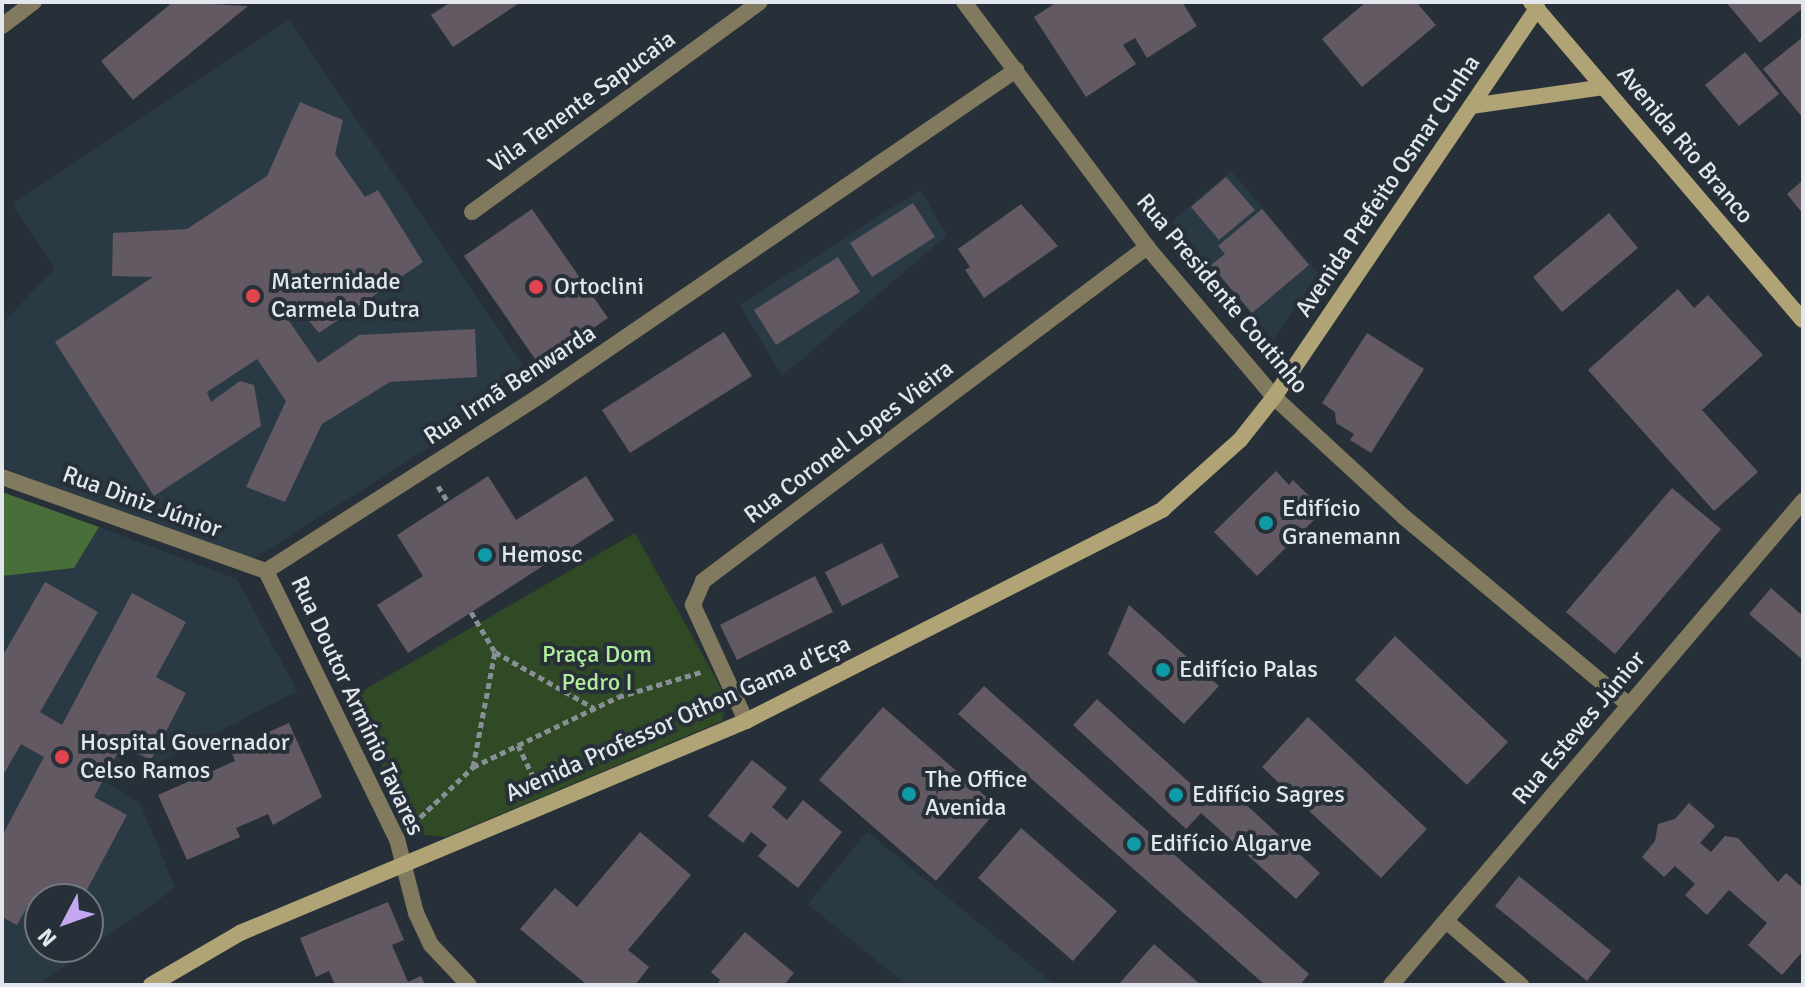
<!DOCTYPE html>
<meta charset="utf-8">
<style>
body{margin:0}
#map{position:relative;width:1805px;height:987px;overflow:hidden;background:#273038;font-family:Signika,sans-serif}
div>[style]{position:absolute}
.built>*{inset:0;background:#2a3a45}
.green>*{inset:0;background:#2f4a25}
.forest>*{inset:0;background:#486f3a}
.building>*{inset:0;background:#625963}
.path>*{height:5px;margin-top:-2.5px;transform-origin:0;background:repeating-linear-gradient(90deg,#889096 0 6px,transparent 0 10px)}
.minor>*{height:16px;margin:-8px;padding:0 8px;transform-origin:8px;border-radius:8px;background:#817a5e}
.tertiary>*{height:16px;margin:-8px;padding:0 8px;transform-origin:8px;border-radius:8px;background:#817a5e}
.secondary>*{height:16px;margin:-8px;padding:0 8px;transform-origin:8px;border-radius:8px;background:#b0a477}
.dots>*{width:22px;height:22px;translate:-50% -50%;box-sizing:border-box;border:4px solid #273038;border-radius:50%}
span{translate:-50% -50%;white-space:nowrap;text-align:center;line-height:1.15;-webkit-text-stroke:8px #273038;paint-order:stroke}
.street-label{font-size:24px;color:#e1e7ec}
.poi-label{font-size:24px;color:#e1e7ec}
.left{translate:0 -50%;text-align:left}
.park-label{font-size:24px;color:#b1ec9d}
.frame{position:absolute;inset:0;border:4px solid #e1e7ec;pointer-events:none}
.north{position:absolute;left:24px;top:883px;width:80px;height:80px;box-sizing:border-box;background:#273038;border:2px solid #717980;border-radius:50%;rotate:229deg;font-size:22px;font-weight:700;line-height:32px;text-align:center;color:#e1e7ec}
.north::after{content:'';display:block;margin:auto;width:28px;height:36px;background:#c5a7f1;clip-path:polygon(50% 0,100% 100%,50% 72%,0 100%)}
</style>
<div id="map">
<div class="built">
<div style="clip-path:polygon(289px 20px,534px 381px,248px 562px,2px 467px,2px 324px,55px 268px,12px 204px)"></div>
<div style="clip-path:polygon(1231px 171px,1318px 273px,1273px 340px,1172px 221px)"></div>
<div style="clip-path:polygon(920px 190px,947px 235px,782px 376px,740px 305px)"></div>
<div style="clip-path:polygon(evenodd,99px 527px,237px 579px,297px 691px,156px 764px,126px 750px,108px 784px,140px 803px,175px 888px,38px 985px,2px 985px,2px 576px,74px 568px,99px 527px,40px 899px,88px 899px,88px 947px,40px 947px,40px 899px)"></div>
<div style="clip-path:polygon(867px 832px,909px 866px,1055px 985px,907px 985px,850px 939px,808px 904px)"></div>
</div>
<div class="green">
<div style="clip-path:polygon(635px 533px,727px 699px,722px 721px,446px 837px,424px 835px,408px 821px,350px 698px)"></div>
</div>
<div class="forest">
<div style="clip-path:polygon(2px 492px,99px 527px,74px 568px,2px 576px)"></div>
</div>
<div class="building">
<div style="clip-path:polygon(173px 2px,248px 6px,133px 100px,101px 61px)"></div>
<div style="clip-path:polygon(451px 2px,521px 2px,453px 47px,431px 15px)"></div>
<div style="clip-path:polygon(1057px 2px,1182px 2px,1197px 26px,1147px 58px,1135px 38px,1123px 45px,1136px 64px,1086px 97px,1034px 17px)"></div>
<div style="clip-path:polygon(1366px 2px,1416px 2px,1436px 25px,1362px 87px,1322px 39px)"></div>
<div style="clip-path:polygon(1726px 2px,1803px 2px,1803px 8px,1760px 43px)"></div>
<div style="clip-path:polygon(1803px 37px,1803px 118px,1763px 69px)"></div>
<div style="clip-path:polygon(1745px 52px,1779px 94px,1739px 126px,1705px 85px)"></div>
<div style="clip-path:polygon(300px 102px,343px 120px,335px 154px,365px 197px,378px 190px,423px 262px,319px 333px,299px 309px,287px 318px,318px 363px,359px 335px,475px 329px,477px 377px,390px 382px,322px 424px,285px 502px,246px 487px,286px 401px,257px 359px,207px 392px,211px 402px,240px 381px,254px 385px,261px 426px,154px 496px,55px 342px,153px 277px,112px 276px,113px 233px,187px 229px,267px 176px)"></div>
<div style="clip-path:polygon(1226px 177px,1255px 210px,1219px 240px,1191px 207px)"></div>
<div style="clip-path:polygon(1803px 180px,1803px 214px,1787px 194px)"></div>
<div style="clip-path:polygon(913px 203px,935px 237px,872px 277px,850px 243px)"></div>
<div style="clip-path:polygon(1021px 204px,1058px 246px,984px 298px,965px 270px,970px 267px,958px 249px)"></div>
<div style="clip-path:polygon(532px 209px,608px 318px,539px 365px,464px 256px)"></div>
<div style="clip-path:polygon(1262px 209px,1309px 265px,1252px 313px,1211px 265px,1225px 254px,1218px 246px)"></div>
<div style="clip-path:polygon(1609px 213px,1638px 248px,1562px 312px,1533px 277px)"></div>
<div style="clip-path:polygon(838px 257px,860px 292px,776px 345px,754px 310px)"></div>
<div style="clip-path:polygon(1678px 289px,1694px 308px,1708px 295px,1763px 355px,1702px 410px,1758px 472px,1714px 511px,1588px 370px)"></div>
<div style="clip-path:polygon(724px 332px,752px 376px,630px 453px,602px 410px)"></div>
<div style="clip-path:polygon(1367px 333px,1424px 369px,1371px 453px,1350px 440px,1354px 434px,1336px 423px,1335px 412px,1322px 403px)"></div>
<div style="clip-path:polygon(1276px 471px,1289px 485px,1293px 480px,1316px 503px,1312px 508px,1319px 515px,1257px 576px,1214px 532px)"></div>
<div style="clip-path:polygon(488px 476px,516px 520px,586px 476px,614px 520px,408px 653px,377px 605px,423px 576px,397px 535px)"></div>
<div style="clip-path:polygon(1672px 488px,1721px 529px,1615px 654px,1566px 612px)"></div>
<div style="clip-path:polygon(882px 543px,899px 577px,842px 606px,825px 572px)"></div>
<div style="clip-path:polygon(815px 576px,833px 612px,737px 660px,720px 625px)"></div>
<div style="clip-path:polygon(45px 582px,98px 612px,40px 712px,62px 725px,132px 593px,186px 622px,156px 677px,186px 693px,151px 760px,122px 745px,94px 797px,127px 815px,82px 899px,40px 899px,40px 910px,29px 904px,17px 925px,2px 917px,2px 836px,44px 757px,21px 744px,2px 777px,2px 657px)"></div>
<div style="clip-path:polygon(1771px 588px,1803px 616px,1803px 660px,1749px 614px)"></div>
<div style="clip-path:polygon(1129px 605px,1219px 686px,1184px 724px,1108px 654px)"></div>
<div style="clip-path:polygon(1395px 636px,1508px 742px,1467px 785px,1355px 680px)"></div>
<div style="clip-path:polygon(984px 686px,1309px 974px,1300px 985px,1265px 985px,958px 714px)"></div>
<div style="clip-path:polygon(1097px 699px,1212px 803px,1227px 787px,1320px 873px,1296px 899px,1201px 813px,1186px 829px,1073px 725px)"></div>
<div style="clip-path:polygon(883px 707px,999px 808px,936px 881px,819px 780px)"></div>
<div style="clip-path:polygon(1308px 717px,1427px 829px,1381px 878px,1262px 767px)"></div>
<div style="clip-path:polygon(289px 723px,322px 797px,273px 825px,268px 814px,236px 828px,240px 837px,187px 860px,158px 795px,235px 761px,230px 749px)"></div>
<div style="clip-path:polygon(752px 760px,787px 788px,772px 807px,787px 820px,803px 800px,842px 832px,798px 888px,758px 856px,767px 845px,751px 832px,743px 843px,708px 816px)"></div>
<div style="clip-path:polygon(1689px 803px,1715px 826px,1700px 843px,1711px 852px,1725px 836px,1738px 838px,1778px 882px,1786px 873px,1803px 888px,1803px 951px,1782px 975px,1748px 945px,1767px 923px,1729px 890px,1707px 915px,1685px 895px,1695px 884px,1675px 866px,1664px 877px,1642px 857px,1655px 841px,1658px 824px,1675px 819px)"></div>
<div style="clip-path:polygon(1021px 828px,1117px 911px,1073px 961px,978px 878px)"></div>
<div style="clip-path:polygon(640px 832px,691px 875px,628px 950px,649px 967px,635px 985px,587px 985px,520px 929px,555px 888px,577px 907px)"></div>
<div style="clip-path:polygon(1519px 876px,1611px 951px,1587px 981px,1495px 906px)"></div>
<div style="clip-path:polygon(388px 902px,404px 940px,392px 945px,408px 982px,421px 976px,425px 985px,335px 985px,329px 971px,316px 977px,300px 938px)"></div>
<div style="clip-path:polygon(745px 932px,794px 973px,784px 985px,717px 985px,720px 980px,711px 972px)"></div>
<div style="clip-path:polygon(1154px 944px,1201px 985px,1118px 985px)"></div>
</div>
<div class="path">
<div style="left:438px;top:486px;width:19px;rotate:58deg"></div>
<div style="left:471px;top:612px;width:47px;rotate:59deg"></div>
<div style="left:495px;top:652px;width:114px;rotate:29.5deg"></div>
<div style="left:518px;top:745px;width:47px;rotate:64.5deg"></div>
<div style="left:473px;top:767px;width:117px;rotate:-79.2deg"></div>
<div style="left:413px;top:824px;width:83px;rotate:-43.5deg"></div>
<div style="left:473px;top:767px;width:161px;rotate:-25.8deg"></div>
<div style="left:618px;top:697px;width:87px;rotate:-16.8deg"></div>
</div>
<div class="minor">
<div style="left:2px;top:26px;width:40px;rotate:-37deg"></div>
<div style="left:472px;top:212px;width:356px;rotate:-36.1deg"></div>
<div style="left:2px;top:477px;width:280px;rotate:19.6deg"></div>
<div style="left:266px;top:571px;width:326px;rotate:-32.6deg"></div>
<div style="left:541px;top:395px;width:576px;rotate:-34.38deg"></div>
<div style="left:266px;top:571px;width:298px;rotate:64deg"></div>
<div style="left:397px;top:839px;width:76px;rotate:75.6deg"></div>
<div style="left:416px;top:913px;width:35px;rotate:65deg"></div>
<div style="left:431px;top:945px;width:55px;rotate:46.5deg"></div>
<div style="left:746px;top:721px;width:128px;rotate:-114.6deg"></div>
<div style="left:693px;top:605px;width:26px;rotate:-67deg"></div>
<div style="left:703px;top:581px;width:556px;rotate:-36.95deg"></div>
<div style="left:1446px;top:921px;width:99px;rotate:40.5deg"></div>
</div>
<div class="tertiary">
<div style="left:964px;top:2px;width:306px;rotate:53.2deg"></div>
<div style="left:1147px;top:247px;width:197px;rotate:49.7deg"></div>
<div style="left:1274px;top:397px;width:177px;rotate:42.7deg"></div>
<div style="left:1404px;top:517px;width:293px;rotate:39.9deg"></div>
<div style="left:1391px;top:985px;width:636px;rotate:-49.59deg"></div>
</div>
<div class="secondary">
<div style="left:1531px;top:2px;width:418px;rotate:49.5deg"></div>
<div style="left:1471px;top:106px;width:134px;rotate:-8.1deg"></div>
<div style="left:151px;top:985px;width:103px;rotate:-30.3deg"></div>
<div style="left:240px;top:933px;width:549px;rotate:-22.73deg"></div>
<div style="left:746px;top:721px;width:468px;rotate:-26.9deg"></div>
<div style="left:1163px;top:509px;width:103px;rotate:-41.9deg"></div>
<div style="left:1240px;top:440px;width:55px;rotate:-51.7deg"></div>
<div style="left:1274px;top:397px;width:470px;rotate:-55.9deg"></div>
</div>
<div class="dots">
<div style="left:536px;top:287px;background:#e0444e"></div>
<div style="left:253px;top:296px;background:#e0444e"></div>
<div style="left:1266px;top:523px;background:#0f9aa8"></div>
<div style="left:485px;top:555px;background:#0f9aa8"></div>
<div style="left:1163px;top:670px;background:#0f9aa8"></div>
<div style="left:62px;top:757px;background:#e0444e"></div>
<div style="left:909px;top:794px;background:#0f9aa8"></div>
<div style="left:1176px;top:795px;background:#0f9aa8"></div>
<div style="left:1134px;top:844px;background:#0f9aa8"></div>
</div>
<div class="street-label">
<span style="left:582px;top:102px;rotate:-36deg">Vila Tenente Sapucaia</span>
<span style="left:1685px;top:145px;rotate:50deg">Avenida Rio Branco</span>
<span style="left:1388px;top:186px;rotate:-56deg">Avenida Prefeito Osmar Cunha</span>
<span style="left:1222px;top:294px;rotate:50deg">Rua Presidente Coutinho</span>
<span style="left:510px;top:385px;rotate:-33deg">Rua Irmã Benwarda</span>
<span style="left:849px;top:442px;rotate:-37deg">Rua Coronel Lopes Vieira</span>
<span style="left:142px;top:502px;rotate:20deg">Rua Diniz Júnior</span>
<span style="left:357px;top:706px;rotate:65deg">Rua Doutor Armínio Tavares</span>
<span style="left:678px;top:719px;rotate:-24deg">Avenida Professor Othon Gama d'Eça</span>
<span style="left:1579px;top:728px;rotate:-50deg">Rua Esteves Júnior</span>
</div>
<div class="poi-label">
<span class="left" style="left:271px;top:296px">Maternidade<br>Carmela Dutra</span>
<span class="left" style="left:554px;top:287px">Ortoclini</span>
<span class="left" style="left:1282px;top:523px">Edifício<br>Granemann</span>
<span class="left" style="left:501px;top:555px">Hemosc</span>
<span class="left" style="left:1179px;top:670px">Edifício Palas</span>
<span class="left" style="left:80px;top:757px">Hospital Governador<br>Celso Ramos</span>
<span class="left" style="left:925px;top:794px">The Office<br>Avenida</span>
<span class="left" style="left:1192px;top:795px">Edifício Sagres</span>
<span class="left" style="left:1150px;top:844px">Edifício Algarve</span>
</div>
<div class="park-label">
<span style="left:597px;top:669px">Praça Dom<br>Pedro I</span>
</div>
<div class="frame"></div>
<div class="north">N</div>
</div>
